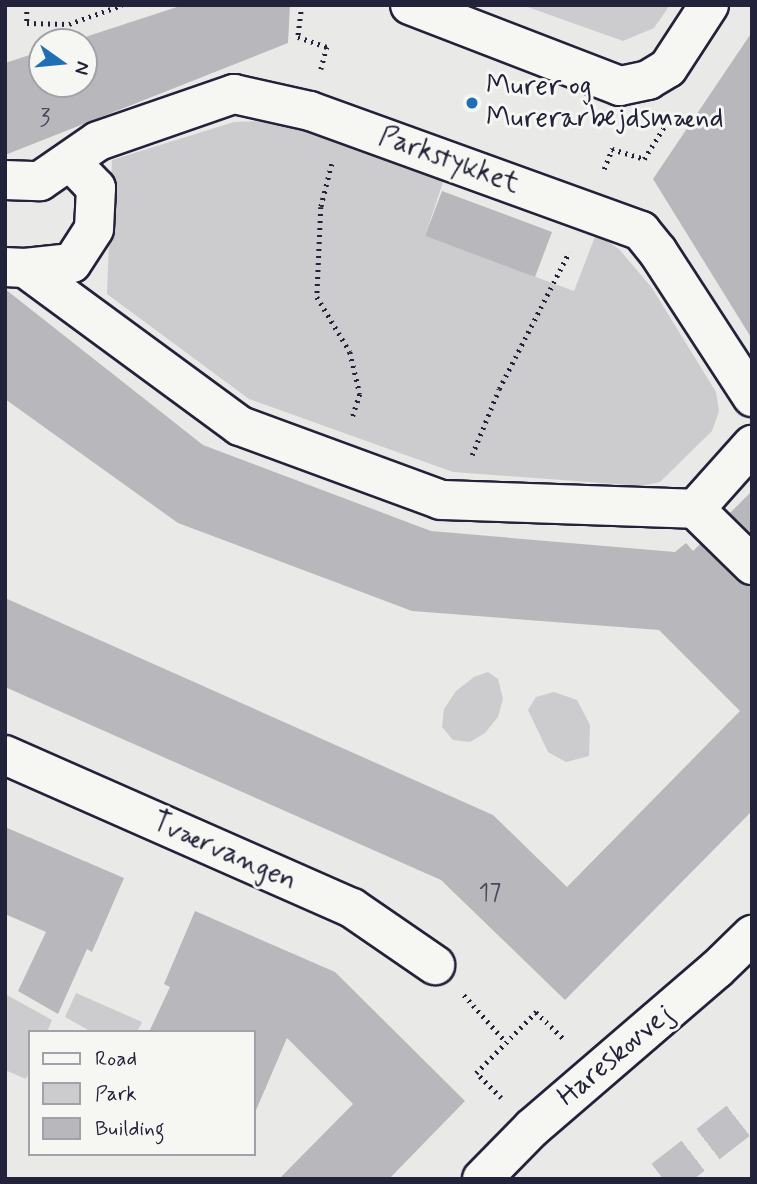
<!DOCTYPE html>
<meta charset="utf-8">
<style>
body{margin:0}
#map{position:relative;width:757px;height:1184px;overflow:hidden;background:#e9e9e7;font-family:Mynerve,sans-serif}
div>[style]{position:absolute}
.green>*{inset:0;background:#ccccce}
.building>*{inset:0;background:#b8b8bc}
.major-tunnel>*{height:38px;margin-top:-19px;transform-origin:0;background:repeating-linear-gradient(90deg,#c1c1c5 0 38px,transparent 0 57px)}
.path>*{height:4.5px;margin-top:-2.25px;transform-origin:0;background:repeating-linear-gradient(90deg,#22223b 0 2px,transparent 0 7px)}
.roads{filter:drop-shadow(2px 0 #22223b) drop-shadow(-2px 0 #22223b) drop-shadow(0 2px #22223b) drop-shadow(0 -2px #22223b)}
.minor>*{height:38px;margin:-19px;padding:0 19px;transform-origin:19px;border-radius:19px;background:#f6f6f2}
.dots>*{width:19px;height:19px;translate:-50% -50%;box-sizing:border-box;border:4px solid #f6f6f2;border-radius:50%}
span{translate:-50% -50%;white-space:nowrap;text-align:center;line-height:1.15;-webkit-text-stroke:6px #f6f6f2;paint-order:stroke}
.number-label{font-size:24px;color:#48485b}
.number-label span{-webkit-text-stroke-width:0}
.poi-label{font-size:28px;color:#22223b}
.left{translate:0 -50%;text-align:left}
.street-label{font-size:28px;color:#22223b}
.frame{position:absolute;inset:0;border:7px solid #22223b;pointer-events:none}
.legend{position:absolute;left:28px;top:1030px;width:228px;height:126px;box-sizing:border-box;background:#f6f6f2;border:2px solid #a1a1a9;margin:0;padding:9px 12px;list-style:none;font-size:21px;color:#22223b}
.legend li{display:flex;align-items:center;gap:14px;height:35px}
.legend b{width:35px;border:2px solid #a1a1a9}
.north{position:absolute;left:28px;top:28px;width:70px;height:70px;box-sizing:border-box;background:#f6f6f2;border:2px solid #a1a1a9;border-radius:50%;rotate:105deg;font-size:19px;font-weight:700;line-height:28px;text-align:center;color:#22223b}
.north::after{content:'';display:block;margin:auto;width:24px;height:32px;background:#1f6fb2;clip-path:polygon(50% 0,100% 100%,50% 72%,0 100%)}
</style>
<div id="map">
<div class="green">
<div style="clip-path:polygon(522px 5px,670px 5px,654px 28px,623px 41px)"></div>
<div style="clip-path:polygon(267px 121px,297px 124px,444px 179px,425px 236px,574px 291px,596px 234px,619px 249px,652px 288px,716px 392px,719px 411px,712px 431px,660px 482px,642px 486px,453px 472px,249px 399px,107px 294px,112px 160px,234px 122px)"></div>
<div style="clip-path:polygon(488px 672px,498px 679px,503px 699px,498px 717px,485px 733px,470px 742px,453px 740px,442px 727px,444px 709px,456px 691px,474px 677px)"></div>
<div style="clip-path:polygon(554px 692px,577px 700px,590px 725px,589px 756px,566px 762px,548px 752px,528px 710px,536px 697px)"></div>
<div style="clip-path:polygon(76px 993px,142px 1022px,137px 1032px,92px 1032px,65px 1017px)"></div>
<div style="clip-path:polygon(5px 994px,52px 1020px,47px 1032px,30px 1032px,30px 1071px,26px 1079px,5px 1070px)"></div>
</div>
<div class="building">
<div style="clip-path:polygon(183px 5px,290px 5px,288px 43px,5px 155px,5px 63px,42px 51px,42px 84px,84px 84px,84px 42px,70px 42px)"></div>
<div style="clip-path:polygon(752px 32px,752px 339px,653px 179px)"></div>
<div style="clip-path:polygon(442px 191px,552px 232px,535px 277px,425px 236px)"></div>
<div style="clip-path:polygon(5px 289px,203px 445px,431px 531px,675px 552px,686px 543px,693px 551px,700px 544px,737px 581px,752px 586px,752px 811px,565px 1000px,441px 880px,5px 687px,5px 598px,493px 815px,567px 887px,740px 711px,659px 630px,412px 611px,178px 523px,5px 399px)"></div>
<div style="clip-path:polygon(752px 491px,752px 534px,730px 513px)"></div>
<div style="clip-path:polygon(5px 827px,124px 878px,92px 952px,87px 949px,58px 1014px,18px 991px,46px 932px,5px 914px)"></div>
<div style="clip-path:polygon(195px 911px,335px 972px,465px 1101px,389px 1179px,279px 1179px,353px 1104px,287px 1038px,254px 1115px,254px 1032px,149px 1032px,170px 987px,164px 984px)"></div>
</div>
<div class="major-tunnel">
<div style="left:663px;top:1179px;width:113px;rotate:-37.8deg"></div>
</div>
<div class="path">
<div style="left:27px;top:5px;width:18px;rotate:90deg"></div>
<div style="left:27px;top:23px;width:42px;rotate:1.4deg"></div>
<div style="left:69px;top:24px;width:56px;rotate:-19.7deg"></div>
<div style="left:302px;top:5px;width:32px;rotate:97deg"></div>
<div style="left:298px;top:37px;width:31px;rotate:19deg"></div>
<div style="left:327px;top:47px;width:23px;rotate:105deg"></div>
<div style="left:332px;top:164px;width:44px;rotate:104.3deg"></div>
<div style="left:321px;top:207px;width:90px;rotate:92.5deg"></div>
<div style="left:317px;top:297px;width:64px;rotate:59deg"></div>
<div style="left:350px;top:352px;width:43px;rotate:76.6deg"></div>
<div style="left:360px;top:394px;width:26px;rotate:108deg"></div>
<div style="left:604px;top:169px;width:22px;rotate:-68deg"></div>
<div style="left:612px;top:149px;width:34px;rotate:17deg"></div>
<div style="left:644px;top:159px;width:40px;rotate:-58deg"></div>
<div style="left:665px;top:125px;width:4px;rotate:-104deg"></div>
<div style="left:472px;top:455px;width:71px;rotate:-67.8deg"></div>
<div style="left:499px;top:389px;width:154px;rotate:-62.9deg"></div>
<div style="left:464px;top:995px;width:63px;rotate:48.2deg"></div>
<div style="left:501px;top:1098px;width:35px;rotate:-135deg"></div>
<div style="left:476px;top:1073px;width:86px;rotate:-45.5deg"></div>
<div style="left:536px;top:1012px;width:40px;rotate:44deg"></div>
</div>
<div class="roads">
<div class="minor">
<div style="left:410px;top:5px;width:225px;rotate:21.1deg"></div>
<div style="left:620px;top:86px;width:29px;rotate:-12deg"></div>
<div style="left:648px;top:80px;width:23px;rotate:-31deg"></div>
<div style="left:668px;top:68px;width:75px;rotate:-56.9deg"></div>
<div style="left:5px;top:180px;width:35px;rotate:2deg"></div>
<div style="left:40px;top:181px;width:70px;rotate:-34.6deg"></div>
<div style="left:98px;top:141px;width:144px;rotate:-19.1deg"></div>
<div style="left:234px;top:94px;width:78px;rotate:12.6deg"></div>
<div style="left:310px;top:111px;width:352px;rotate:19.9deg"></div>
<div style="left:641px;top:231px;width:27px;rotate:51deg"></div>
<div style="left:658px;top:252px;width:173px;rotate:57deg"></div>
<div style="left:5px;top:267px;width:20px;rotate:3deg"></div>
<div style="left:25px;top:268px;width:267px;rotate:36.3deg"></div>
<div style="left:240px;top:426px;width:214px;rotate:20.2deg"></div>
<div style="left:441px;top:500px;width:254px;rotate:2deg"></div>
<div style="left:695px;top:509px;width:86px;rotate:-48.3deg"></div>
<div style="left:25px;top:268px;width:47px;rotate:-6.1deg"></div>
<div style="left:72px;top:263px;width:40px;rotate:-57.1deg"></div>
<div style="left:94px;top:229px;width:41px;rotate:-87.2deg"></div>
<div style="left:96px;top:188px;width:37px;rotate:-134deg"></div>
<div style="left:695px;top:509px;width:80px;rotate:44.5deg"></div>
<div style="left:5px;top:755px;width:379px;rotate:23.8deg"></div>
<div style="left:352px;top:908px;width:101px;rotate:34.5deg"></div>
<div style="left:482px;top:1179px;width:71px;rotate:-45.6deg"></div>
<div style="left:532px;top:1128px;width:244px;rotate:-40.7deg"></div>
<div style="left:717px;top:969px;width:49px;rotate:-44.2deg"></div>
</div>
</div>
<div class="dots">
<div style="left:472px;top:103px;background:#1f6fb2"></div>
</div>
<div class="number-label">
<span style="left:45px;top:119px">3</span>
<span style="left:490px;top:894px">17</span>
</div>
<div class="poi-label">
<span class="left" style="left:486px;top:103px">Murer og<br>Murerarbejdsmænd</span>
</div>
<div class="street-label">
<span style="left:449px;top:161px;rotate:20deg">Parkstykket</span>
<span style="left:224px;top:852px;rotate:24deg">Tværvangen</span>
<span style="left:616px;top:1056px;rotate:-40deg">Hareskovvej</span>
</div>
<div class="frame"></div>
<ul class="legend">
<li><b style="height:9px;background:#f6f6f2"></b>Road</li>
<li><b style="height:19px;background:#ccccce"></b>Park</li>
<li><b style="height:19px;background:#b8b8bc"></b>Building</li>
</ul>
<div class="north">N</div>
</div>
